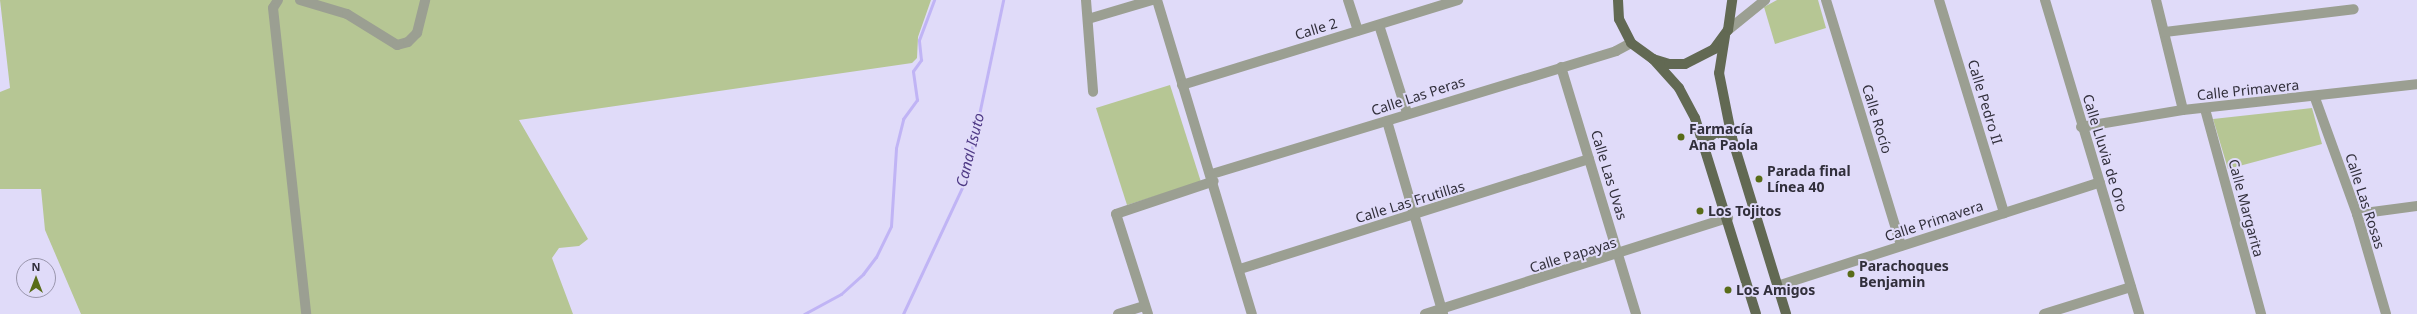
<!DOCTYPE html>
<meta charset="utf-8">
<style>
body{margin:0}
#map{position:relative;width:2417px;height:314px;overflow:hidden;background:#e0dbf9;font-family:"Noto Sans",sans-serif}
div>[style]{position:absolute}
.green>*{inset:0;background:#b6c694}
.stream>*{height:3px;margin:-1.5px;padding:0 1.5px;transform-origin:1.5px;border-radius:1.5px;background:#c0b4f5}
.minor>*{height:10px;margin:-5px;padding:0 5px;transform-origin:5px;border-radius:5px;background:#9b9f92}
.major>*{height:10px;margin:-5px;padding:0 5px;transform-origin:5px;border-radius:5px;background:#626953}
.dots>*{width:11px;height:11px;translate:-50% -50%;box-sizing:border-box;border:2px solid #e0dbf9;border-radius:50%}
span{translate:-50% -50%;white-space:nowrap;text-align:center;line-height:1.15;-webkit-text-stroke:4px #e0dbf9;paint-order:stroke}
.street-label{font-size:14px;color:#312f3b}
.poi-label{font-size:14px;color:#312f3b;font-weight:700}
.left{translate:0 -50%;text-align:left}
.water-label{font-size:15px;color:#4f3a86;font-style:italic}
.north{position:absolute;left:16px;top:258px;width:40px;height:40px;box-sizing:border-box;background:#e0dbf9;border:1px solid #9a96ad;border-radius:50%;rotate:0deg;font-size:11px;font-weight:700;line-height:16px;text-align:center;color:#312f3b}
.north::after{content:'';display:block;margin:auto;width:14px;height:18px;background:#596c19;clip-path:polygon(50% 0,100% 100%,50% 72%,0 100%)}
</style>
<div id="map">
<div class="green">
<div style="clip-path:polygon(0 0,931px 0,918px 37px,917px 58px,912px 63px,519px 120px,588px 239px,579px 246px,559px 248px,552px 258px,573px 314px,81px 314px,45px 230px,41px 189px,0 189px,0 92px,10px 88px)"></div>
<div style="clip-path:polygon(1777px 0,1818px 0,1826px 28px,1775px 44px,1764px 7px)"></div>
<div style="clip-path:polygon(1170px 85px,1201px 182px,1127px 205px,1096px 108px)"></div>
<div style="clip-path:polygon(2312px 108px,2322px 144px,2228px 169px,2213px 119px)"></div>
</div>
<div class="stream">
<div style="left:804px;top:314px;width:42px;rotate:-28.4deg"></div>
<div style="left:841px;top:294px;width:30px;rotate:-42deg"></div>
<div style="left:863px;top:274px;width:21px;rotate:-53deg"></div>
<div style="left:876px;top:257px;width:34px;rotate:-64deg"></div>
<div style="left:891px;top:226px;width:78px;rotate:-86.3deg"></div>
<div style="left:896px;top:148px;width:30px;rotate:-76deg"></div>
<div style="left:903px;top:119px;width:24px;rotate:-54deg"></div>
<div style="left:917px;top:100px;width:29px;rotate:-98deg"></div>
<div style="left:913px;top:71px;width:14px;rotate:-54deg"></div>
<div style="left:921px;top:60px;width:20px;rotate:-96deg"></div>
<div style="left:919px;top:40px;width:43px;rotate:-69.4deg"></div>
<div style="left:903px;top:314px;width:147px;rotate:-65deg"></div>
<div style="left:965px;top:181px;width:185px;rotate:-78.1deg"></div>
</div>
<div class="minor">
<div style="left:278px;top:0;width:9px;rotate:122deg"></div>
<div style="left:273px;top:8px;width:308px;rotate:83.8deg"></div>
<div style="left:300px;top:0;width:49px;rotate:16.6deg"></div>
<div style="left:347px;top:14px;width:59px;rotate:31.8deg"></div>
<div style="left:397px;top:45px;width:11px;rotate:-15deg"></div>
<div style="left:408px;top:42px;width:13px;rotate:-45deg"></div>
<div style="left:417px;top:33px;width:34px;rotate:-76deg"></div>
<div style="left:1086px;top:0;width:92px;rotate:85.6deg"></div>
<div style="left:1157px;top:0;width:328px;rotate:73.2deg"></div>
<div style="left:1348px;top:0;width:32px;rotate:72deg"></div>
<div style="left:1826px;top:0;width:257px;rotate:73deg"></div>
<div style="left:1939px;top:0;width:223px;rotate:73deg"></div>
<div style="left:2045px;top:0;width:328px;rotate:73.3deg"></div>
<div style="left:2156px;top:0;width:113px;rotate:76.2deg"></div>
<div style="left:1088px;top:19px;width:67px;rotate:-16.5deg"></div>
<div style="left:1379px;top:25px;width:92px;rotate:72.3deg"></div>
<div style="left:1728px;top:30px;width:48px;rotate:-39deg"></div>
<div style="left:2165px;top:32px;width:190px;rotate:-6.9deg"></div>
<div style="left:1561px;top:67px;width:258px;rotate:73.1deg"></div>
<div style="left:1182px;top:85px;width:289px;rotate:-17.1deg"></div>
<div style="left:2315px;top:98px;width:123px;rotate:70.1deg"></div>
<div style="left:2357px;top:214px;width:104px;rotate:73.8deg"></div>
<div style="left:2205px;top:109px;width:213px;rotate:74.7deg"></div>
<div style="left:1387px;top:121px;width:201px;rotate:73.8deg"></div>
<div style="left:2081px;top:127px;width:103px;rotate:-9.5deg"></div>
<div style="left:2183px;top:110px;width:235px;rotate:-6.3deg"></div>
<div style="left:1212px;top:174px;width:422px;rotate:-16.9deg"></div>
<div style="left:1616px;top:51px;width:17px;rotate:-28deg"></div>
<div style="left:2357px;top:214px;width:61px;rotate:-7.6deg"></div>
<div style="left:1240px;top:269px;width:366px;rotate:-17.5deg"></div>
<div style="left:1777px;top:286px;width:339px;rotate:-17.8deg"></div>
<div style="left:1118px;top:314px;width:28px;rotate:-17deg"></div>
<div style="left:1148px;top:314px;width:105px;rotate:-107.7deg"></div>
<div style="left:1116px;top:214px;width:103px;rotate:-18.6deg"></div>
<div style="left:1425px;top:314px;width:318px;rotate:-17.6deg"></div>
<div style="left:2044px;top:314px;width:91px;rotate:-17.2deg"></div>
</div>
<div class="major">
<div style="left:1618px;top:0;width:19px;rotate:87deg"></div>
<div style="left:1619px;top:19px;width:27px;rotate:63deg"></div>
<div style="left:1631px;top:43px;width:27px;rotate:36deg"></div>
<div style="left:1653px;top:59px;width:17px;rotate:17deg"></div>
<div style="left:1669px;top:64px;width:16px"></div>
<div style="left:1685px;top:64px;width:33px;rotate:-27deg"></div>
<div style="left:1714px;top:49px;width:24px;rotate:-54deg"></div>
<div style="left:1728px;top:30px;width:30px;rotate:-82deg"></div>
<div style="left:1725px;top:36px;width:37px;rotate:99deg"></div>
<div style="left:1719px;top:73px;width:66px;rotate:78.7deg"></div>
<div style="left:1732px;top:138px;width:184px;rotate:72.9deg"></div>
<div style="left:1653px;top:59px;width:39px;rotate:48deg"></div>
<div style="left:1679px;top:88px;width:34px;rotate:62deg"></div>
<div style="left:1695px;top:118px;width:205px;rotate:72.7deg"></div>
<div style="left:1704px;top:141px;width:15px;rotate:-37deg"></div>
<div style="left:1716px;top:132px;width:17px;rotate:21deg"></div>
</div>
<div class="dots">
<div style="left:1681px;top:137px;background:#596c19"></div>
<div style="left:1759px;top:179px;background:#596c19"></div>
<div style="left:1700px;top:211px;background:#596c19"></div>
<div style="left:1851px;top:274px;background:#596c19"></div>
<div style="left:1728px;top:290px;background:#596c19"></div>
</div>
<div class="street-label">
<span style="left:1316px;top:29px;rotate:-17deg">Calle 2</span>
<span style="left:2248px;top:90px;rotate:-6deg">Calle Primavera</span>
<span style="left:1418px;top:96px;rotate:-18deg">Calle Las Peras</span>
<span style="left:1985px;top:102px;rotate:73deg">Calle Pedro II</span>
<span style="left:1877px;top:119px;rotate:73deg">Calle Rocío</span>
<span style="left:2105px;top:153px;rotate:73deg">Calle Lluvia de Oro</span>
<span style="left:1609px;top:175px;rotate:73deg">Calle Las Uvas</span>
<span style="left:2365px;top:201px;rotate:72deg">Calle Las Rosas</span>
<span style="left:1410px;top:202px;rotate:-17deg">Calle Las Frutillas</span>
<span style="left:2246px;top:208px;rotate:75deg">Calle Margarita</span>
<span style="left:1934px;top:221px;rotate:-18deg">Calle Primavera</span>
<span style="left:1573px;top:255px;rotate:-17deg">Calle Papayas</span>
</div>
<div class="poi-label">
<span class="left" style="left:1689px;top:137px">Farmacía<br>Ana Paola</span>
<span class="left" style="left:1767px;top:179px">Parada final<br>Línea 40</span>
<span class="left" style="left:1708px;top:211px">Los Tojitos</span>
<span class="left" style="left:1859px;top:274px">Parachoques<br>Benjamin</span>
<span class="left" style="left:1736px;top:290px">Los Amigos</span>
</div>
<div class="water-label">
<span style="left:970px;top:150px;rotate:-76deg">Canal Isuto</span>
</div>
<div class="north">N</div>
</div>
